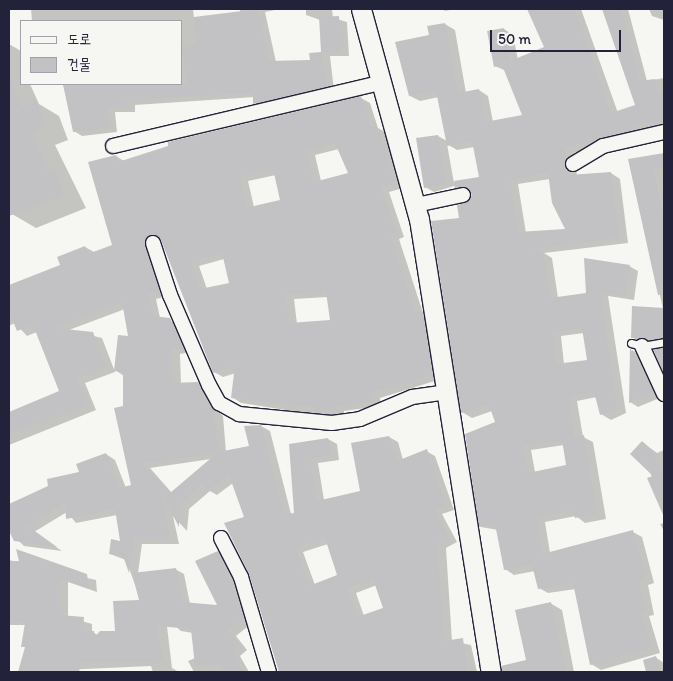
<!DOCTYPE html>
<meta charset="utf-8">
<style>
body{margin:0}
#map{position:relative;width:673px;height:681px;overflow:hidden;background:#f6f6f2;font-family:Itim,"Poor Story",sans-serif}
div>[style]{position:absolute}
.shadow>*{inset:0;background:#0003}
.building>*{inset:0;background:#c2c2c4}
.roads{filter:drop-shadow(1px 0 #22223b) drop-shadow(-1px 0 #22223b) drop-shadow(0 1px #22223b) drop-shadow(0 -1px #22223b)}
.lane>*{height:7px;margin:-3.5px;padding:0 3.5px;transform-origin:3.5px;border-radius:3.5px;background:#f6f6f2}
.street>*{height:14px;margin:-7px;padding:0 7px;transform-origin:7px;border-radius:7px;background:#f6f6f2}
.secondary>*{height:19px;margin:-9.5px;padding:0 9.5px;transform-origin:9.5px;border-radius:9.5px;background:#f6f6f2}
span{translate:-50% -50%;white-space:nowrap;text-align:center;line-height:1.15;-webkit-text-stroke:5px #f6f6f2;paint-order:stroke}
.frame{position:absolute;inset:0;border:10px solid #22223b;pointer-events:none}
.legend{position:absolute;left:20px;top:20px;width:162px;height:65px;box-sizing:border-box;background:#f6f6f2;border:1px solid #a1a1a9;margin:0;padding:6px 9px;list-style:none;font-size:15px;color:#22223b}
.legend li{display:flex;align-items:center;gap:10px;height:25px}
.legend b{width:25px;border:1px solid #a1a1a9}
.scale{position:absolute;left:490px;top:30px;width:131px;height:22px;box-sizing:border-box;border:2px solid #22223b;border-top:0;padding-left:6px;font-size:15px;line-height:18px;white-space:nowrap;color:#22223b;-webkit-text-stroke:4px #f6f6f2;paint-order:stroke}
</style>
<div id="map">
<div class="shadow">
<div style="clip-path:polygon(31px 9px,193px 9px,194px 18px,242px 14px,239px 9px,280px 9px,265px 12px,276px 62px,311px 61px,310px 54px,322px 53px,320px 20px,306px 15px,306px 9px,332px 9px,333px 18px,347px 22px,349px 56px,330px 56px,334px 91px,263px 108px,255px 103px,255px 97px,135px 105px,135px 112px,115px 112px,117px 132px,82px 136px,74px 131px,63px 84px,181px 84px,181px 21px,32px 21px)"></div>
<div style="clip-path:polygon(442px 9px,455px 9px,445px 11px)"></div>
<div style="clip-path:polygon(evenodd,534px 9px,581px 9px,618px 113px,636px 106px,603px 9px,628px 9px,647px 81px,664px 78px,664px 126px,574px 153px,577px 176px,611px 173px,620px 179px,628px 243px,544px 253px,552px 258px,558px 298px,587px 294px,629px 266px,638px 271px,634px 300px,608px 296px,626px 413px,611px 420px,601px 414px,597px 397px,577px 401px,583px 437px,593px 442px,606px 519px,585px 523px,576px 516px,545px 522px,550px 553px,633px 532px,642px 537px,654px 583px,648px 585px,654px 615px,649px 616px,660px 653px,601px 670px,591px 664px,576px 589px,548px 593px,539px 588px,535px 571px,514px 575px,505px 569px,498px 530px,481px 527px,497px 423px,492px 411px,472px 418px,462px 412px,459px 206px,473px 199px,471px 193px,454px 186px,434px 192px,425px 187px,438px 136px,447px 141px,439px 97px,420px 101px,410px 96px,430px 36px,428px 27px,445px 24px,455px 30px,466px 93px,479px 90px,488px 96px,493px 122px,523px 116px,506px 71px,495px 66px,504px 29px,513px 35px,518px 60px,545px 48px,529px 11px,534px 9px,447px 144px,457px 150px,474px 147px,480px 178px,454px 183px,447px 144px,534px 9px,550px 179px,567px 230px,526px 233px,518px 184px,550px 179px,534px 9px,584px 333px,588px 361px,564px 364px,561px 336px,584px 333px,534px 9px,564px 445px,567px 466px,535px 472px,531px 450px,564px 445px)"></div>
<div style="clip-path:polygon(649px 9px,664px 9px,664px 20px,652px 16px)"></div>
<div style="clip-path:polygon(9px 44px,21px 51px,21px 84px,30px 84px,39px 104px,59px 116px,68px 140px,55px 145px,86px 208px,36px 228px,12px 214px,9px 205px)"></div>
<div style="clip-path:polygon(evenodd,361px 98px,370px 103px,378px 128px,385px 132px,392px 148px,403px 188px,389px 192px,404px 237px,399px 239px,423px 313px,431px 318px,441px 379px,380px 398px,381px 406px,344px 411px,344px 414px,324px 416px,241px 403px,232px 397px,236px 373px,223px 377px,214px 372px,162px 239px,156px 242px,168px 296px,156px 299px,160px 318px,179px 324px,191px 352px,180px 354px,181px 384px,198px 383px,207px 388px,213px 407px,223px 416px,226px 452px,251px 447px,261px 426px,270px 431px,291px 514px,295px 514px,290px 445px,328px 439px,337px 444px,339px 460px,318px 463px,324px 500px,361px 492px,389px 437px,398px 442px,403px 460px,426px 451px,435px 456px,454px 510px,442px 514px,457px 542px,446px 548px,452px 641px,471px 645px,477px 672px,281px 672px,250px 574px,245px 518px,233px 483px,217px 495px,210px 491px,189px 509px,187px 531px,173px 516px,179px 544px,142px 544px,138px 573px,175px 569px,184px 574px,190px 604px,220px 606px,218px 552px,227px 557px,252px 623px,236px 636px,247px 650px,240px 656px,249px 672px,194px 672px,188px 661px,195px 658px,193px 633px,181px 631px,166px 618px,172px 668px,179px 672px,153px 672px,151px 666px,19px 672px,26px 648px,23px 646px,26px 625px,9px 625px,9px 560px,96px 580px,97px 592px,68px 582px,68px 617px,92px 624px,92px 632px,100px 636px,116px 632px,141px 601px,126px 560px,110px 554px,122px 542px,117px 515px,76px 523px,67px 512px,34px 532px,62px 551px,24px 546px,9px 531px,9px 505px,80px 473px,106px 454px,115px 460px,126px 488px,132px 486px,124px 376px,115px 370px,130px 338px,125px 309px,69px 330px,102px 338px,115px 372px,85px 383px,96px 410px,9px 445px,9px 413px,61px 392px,37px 332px,27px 336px,15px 323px,9px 326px,9px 286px,62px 265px,85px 247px,94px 252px,114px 246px,116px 156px,124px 161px,361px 98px,339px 149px,350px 174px,321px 181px,315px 155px,339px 149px,361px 98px,276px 175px,281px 201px,254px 207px,248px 181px,276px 175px,361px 98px,224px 259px,230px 284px,207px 289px,199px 266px,224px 259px,361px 98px,328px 297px,331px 321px,297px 324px,294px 299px,328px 297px,361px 98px,211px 459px,172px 493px,150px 468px,211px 459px,361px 98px,328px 544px,338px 576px,315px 585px,303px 552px,328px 544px,361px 98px,377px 585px,385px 609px,364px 616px,356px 593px,377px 585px)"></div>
<div style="clip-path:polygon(664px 155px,664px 344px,642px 343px,632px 337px,663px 309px,630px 160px)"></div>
<div style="clip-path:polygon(632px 350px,639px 355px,662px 397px,638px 407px,630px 402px)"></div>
<div style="clip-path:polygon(642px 442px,657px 453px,664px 450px,664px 506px,659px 503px)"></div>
<div style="clip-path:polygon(664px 523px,664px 531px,660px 524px)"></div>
<div style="clip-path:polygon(550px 603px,562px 610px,574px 672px,502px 672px,502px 667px,528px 661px)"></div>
<div style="clip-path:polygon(655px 657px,664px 663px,664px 672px,648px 672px,644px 661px)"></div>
</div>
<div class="building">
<div style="clip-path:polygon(258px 9px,269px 61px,310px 60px,309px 53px,321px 52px,319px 17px,339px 16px,341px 52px,322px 52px,326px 87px,253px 104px,253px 93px,127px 100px,127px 107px,107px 108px,109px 128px,73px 132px,63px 84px,187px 84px,182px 45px,197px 44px,194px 17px)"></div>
<div style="clip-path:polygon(evenodd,527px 9px,574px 9px,611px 113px,635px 105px,602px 9px,621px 9px,640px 81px,655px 79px,657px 91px,664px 90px,663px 120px,631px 125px,632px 130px,565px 148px,569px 175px,611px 172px,619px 238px,532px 249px,543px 252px,550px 298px,586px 293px,584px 258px,630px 265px,625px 296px,600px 292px,617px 408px,600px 415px,594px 392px,569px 396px,574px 437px,584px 435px,597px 514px,575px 518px,573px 510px,536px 517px,542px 554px,633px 530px,646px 578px,639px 580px,645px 610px,640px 611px,651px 648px,590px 665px,573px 583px,538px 589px,532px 565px,504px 570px,495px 524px,479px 527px,465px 434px,495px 422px,489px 405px,461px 413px,431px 221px,459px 218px,457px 205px,468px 202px,472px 194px,466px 187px,455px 188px,454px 181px,479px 177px,472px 141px,447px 146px,436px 91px,409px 96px,395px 42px,429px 35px,427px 26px,445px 23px,458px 93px,479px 89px,485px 122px,522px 115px,502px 65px,494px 67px,487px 31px,504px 28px,510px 61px,544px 47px,527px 9px,548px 173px,552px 203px,565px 229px,518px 232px,510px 180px,548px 173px,527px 9px,582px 328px,587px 360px,556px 364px,552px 332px,582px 328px,527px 9px,562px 440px,566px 465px,528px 473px,523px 446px,562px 440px)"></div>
<div style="clip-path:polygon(9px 76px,22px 107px,36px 101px,45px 126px,32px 132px,48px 172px,54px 170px,64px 195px,9px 216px)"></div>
<div style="clip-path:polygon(evenodd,361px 96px,371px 128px,376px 126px,383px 142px,395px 183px,381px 187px,396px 233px,390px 234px,416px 313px,422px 311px,432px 374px,371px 393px,372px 402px,336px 406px,336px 410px,314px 411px,314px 407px,231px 398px,235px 365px,213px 373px,161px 240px,154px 234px,147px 237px,145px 245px,159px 291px,148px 294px,153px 316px,170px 318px,183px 348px,171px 349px,172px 383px,198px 382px,204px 401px,214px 410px,218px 452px,249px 446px,244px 426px,261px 425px,284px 514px,294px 513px,289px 444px,328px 438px,331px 455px,310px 459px,317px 501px,360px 491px,351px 443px,389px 436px,397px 461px,427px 449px,445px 505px,434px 509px,449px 537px,437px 543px,444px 641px,463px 638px,467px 672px,279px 672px,249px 574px,224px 523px,244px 517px,229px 475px,207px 491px,202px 484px,180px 504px,179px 527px,164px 498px,169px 494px,162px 496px,170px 539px,134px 539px,129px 573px,123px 556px,109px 554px,111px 539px,120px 541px,115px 509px,66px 519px,65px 503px,32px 522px,35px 525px,22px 528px,32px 529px,57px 547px,14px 541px,9px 531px,9px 504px,48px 486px,47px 479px,79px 472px,76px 464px,106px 453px,120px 488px,131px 485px,114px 408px,123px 406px,123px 372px,114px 371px,118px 335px,128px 336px,122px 302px,55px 328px,93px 332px,106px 367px,77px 378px,88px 405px,9px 434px,9px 412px,59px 391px,33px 325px,17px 331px,9px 311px,9px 285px,60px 265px,57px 257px,85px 246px,88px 254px,112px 245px,88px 162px,116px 155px,118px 162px,168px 146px,168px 142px,361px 96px,335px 143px,348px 173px,314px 182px,306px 151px,335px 143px,361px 96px,273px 169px,280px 200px,246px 208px,240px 176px,273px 169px,361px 96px,222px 253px,229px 283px,200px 289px,191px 261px,222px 253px,361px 96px,326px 292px,330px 320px,289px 323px,286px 294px,326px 292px,361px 96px,217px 453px,170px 493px,142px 463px,217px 453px,361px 96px,325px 538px,337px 575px,309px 586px,295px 547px,325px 538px,361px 96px,373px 579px,383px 608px,357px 617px,348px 588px,373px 579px)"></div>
<div style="clip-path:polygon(438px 135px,446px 184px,424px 188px,416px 138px)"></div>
<div style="clip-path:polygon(664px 153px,664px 167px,654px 169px,664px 222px,664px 294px,658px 295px,628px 159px)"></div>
<div style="clip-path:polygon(632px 306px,664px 308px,664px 337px,631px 338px)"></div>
<div style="clip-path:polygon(664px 347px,664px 374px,653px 349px)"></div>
<div style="clip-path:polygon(630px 348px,654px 392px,629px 403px)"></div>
<div style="clip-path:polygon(642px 441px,653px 451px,664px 481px,664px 517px,647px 478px,653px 476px,630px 454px)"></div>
<div style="clip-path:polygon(16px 549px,87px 574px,89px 588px,59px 578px,60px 615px,84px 617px,83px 631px,94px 631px,95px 637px,100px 631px,115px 631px,113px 601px,139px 600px,132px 573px,176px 568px,182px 602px,217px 605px,195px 561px,218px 551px,244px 618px,228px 630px,239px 645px,232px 650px,243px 672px,225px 672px,221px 664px,195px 666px,191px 629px,157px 626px,163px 661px,81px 662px,79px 672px,18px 672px,25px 647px,21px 647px,25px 623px,9px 620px,9px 561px,19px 561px)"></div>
<div style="clip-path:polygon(551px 602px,566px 672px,502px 672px,501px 666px,526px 660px,515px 610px)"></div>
<div style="clip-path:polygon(656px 656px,661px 672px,646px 672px,643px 660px)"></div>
</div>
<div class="roads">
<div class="lane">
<div style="left:631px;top:343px;width:11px;rotate:15deg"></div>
<div style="left:642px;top:346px;width:22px;rotate:-10deg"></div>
</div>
<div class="street">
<div style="left:113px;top:146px;width:274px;rotate:-13.3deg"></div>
<div style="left:573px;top:164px;width:35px;rotate:-31deg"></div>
<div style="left:603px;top:146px;width:63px;rotate:-12.9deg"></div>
<div style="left:416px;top:205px;width:48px;rotate:-12deg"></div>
<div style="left:153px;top:243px;width:55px;rotate:71.9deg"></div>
<div style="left:170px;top:295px;width:98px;rotate:66.6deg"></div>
<div style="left:209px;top:385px;width:21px;rotate:61deg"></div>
<div style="left:219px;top:403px;width:23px;rotate:29deg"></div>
<div style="left:239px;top:414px;width:93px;rotate:5.5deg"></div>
<div style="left:332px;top:423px;width:28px;rotate:-8deg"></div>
<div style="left:360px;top:419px;width:56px;rotate:-22.9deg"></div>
<div style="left:412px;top:397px;width:34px;rotate:-8deg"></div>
<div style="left:642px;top:346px;width:53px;rotate:65.4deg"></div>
<div style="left:221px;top:538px;width:44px;rotate:62.9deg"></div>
<div style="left:241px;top:577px;width:99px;rotate:73.6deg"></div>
</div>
<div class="secondary">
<div style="left:361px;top:9px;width:218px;rotate:74.6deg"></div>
<div style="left:419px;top:219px;width:459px;rotate:81deg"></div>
</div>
</div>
<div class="frame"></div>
<ul class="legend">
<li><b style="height:6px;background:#f6f6f2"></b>도로</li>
<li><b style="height:14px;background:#c2c2c4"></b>건물</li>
</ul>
<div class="scale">50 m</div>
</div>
